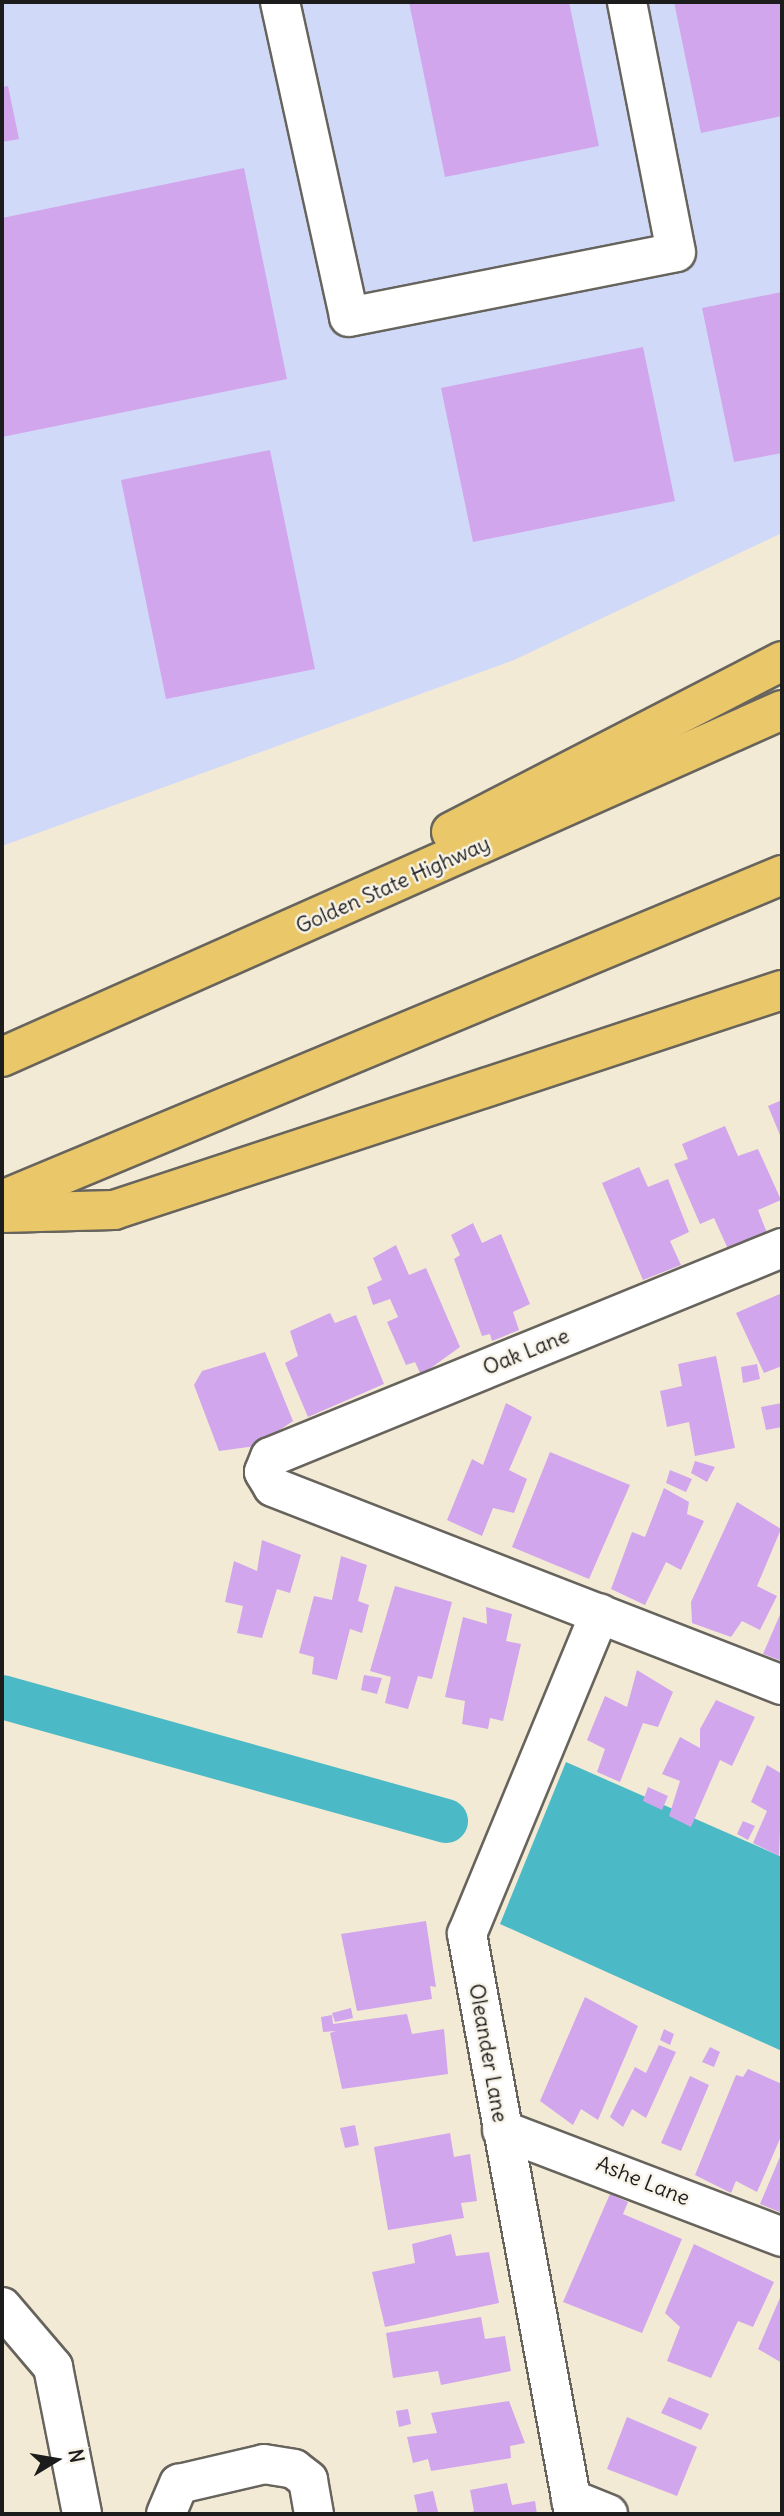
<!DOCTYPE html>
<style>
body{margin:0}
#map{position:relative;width:784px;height:2516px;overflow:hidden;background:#f3ead5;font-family:Delius,sans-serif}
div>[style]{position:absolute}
.built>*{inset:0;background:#d1d9f9}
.water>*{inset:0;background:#4cb9c6}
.canal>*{height:44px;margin:-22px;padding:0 22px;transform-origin:22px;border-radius:22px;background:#4cb9c6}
.building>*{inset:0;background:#d1a6ec}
.roads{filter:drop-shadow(2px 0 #67645d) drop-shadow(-2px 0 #67645d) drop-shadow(0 2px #67645d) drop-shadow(0 -2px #67645d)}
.minor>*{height:38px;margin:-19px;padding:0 19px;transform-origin:19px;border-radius:19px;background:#fff}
.highway>*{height:38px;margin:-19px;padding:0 19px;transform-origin:19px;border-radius:19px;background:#eac769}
span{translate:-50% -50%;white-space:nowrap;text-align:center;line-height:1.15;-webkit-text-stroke:5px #f7f3e8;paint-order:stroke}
.street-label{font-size:21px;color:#1c1c1c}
.frame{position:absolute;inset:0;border:4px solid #1c1c1c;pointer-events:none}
.north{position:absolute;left:21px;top:2425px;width:70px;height:70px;-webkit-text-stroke:5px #f7f3e8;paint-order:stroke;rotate:79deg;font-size:19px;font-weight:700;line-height:28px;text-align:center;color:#1c1c1c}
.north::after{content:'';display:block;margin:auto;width:24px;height:32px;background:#1c1c1c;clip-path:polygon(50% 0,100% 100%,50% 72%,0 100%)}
</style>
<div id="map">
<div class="built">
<div style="clip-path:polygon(2px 2px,782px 2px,782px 533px,514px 660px,2px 846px)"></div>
</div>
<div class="water">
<div style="clip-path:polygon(566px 1762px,782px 1857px,782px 2051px,500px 1924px)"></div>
</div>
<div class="canal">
<div style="left:2px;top:1697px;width:461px;rotate:15.6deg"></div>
</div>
<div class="building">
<div style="clip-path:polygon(409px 2px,569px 2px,599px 146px,445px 177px)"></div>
<div style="clip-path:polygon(674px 2px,782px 2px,782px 116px,701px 133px)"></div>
<div style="clip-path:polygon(8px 86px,19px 139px,2px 142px,2px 87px)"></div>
<div style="clip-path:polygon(244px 168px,287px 379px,2px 437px,2px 218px)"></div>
<div style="clip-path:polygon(782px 292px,782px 453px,734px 462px,702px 308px)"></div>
<div style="clip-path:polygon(643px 347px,675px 501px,473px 542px,441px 388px)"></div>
<div style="clip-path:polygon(270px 450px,315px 669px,166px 699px,121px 480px)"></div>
<div style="clip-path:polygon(782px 1100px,782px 1140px,768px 1106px)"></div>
<div style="clip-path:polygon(725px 1126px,738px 1156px,758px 1149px,781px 1200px,758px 1210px,767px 1233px,728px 1249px,714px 1218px,700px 1224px,674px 1164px,688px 1159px,682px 1144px)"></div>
<div style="clip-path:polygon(639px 1167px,648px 1187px,668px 1179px,689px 1232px,670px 1241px,681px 1265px,643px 1280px,602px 1183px)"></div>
<div style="clip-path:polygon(473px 1223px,482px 1243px,501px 1234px,530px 1304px,513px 1312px,519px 1330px,492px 1341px,490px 1334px,482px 1336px,454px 1259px,460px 1255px,451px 1235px)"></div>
<div style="clip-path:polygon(396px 1245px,409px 1275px,426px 1268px,460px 1347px,421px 1375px,415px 1362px,406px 1365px,387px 1322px,398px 1317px,390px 1299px,373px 1305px,367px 1287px,382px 1280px,373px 1258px)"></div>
<div style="clip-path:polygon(782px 1293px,782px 1366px,764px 1373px,736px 1313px)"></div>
<div style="clip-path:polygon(330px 1313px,335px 1323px,356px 1315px,384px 1384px,308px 1417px,285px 1363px,298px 1356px,290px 1331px)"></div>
<div style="clip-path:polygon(265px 1352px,293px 1421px,256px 1446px,219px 1451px,194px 1385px,202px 1371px)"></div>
<div style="clip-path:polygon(716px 1356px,735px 1448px,695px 1456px,689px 1422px,667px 1427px,660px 1391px,682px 1386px,678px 1364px)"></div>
<div style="clip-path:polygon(757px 1364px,760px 1379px,743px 1383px,741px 1367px)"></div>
<div style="clip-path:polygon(506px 1403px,532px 1417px,509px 1470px,527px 1479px,514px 1513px,493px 1508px,482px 1536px,447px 1520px,472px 1459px,483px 1465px)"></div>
<div style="clip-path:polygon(782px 1403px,782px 1427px,766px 1430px,761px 1407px)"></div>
<div style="clip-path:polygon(550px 1452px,630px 1485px,589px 1579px,512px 1547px)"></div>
<div style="clip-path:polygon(695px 1461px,715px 1467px,707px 1482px,691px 1473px)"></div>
<div style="clip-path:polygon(670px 1470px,692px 1479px,686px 1492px,666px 1483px)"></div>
<div style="clip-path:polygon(664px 1488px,689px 1502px,687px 1514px,704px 1521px,681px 1570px,666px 1562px,645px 1605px,611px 1589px,632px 1532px,645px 1537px)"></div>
<div style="clip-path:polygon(737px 1502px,781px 1529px,757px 1586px,777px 1596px,760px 1630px,742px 1621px,731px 1637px,692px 1623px,691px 1602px)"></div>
<div style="clip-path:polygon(262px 1540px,301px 1555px,290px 1593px,277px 1589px,262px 1638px,237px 1633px,243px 1606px,225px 1602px,234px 1561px,257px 1571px)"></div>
<div style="clip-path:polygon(341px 1556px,367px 1565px,358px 1601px,369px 1605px,362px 1633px,350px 1629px,337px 1680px,312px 1674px,314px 1657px,299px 1653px,314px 1596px,332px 1600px)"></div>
<div style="clip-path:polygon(395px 1586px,452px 1602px,432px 1679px,418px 1676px,408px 1709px,385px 1703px,391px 1677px,370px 1671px)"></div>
<div style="clip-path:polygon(486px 1607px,512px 1614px,506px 1641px,521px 1644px,503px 1721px,490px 1718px,488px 1729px,462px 1724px,465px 1701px,445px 1697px,463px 1617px,487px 1624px)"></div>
<div style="clip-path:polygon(782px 1610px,782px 1661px,763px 1654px)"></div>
<div style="clip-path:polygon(637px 1670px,673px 1692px,658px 1727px,643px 1723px,620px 1782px,597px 1772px,605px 1749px,587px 1740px,605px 1696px,627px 1707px)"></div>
<div style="clip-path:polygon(364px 1675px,382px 1678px,377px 1694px,361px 1690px)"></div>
<div style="clip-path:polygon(716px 1700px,755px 1717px,732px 1766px,720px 1760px,691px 1827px,669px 1816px,680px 1781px,662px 1774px,680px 1737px,700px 1748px,700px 1729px)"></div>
<div style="clip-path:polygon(767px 1765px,782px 1774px,779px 1856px,753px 1843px,767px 1811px,751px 1802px)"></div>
<div style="clip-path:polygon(648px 1787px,668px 1796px,662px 1810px,643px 1801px)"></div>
<div style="clip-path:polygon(743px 1821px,755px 1826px,748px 1840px,737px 1834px)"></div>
<div style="clip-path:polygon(426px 1921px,436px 1987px,430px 1986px,432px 1999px,357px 2011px,341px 1934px)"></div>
<div style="clip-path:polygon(585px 1997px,638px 2026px,598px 2120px,581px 2109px,573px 2125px,540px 2101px)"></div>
<div style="clip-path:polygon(351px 2008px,353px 2018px,335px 2022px,332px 2013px)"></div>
<div style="clip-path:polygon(407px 2014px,412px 2034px,444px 2029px,448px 2074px,342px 2089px,330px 2033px,336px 2031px,323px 2032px,321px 2017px,332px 2015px,333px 2024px)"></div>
<div style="clip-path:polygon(664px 2029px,674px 2034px,670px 2045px,660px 2040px)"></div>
<div style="clip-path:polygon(659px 2045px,676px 2052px,646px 2118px,632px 2109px,623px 2127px,610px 2117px,635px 2067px,646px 2073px)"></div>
<div style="clip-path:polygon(710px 2047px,720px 2052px,714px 2067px,702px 2062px)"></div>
<div style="clip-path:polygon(748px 2069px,782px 2084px,782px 2134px,757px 2192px,736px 2181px,731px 2193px,695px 2175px,736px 2075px,743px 2077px)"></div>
<div style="clip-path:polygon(690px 2076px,709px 2085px,681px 2151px,661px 2143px)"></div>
<div style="clip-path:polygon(355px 2125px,359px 2145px,345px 2148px,340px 2128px)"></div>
<div style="clip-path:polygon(450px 2133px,454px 2157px,470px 2154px,477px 2201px,461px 2203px,464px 2218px,388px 2230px,374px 2147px)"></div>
<div style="clip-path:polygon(782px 2152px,782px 2213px,760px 2204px)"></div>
<div style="clip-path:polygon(610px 2194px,628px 2202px,623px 2214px,682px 2239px,642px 2333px,563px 2302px)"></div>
<div style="clip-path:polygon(451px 2234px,456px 2256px,489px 2252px,499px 2303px,385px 2327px,372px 2272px,415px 2263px,412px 2244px)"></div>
<div style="clip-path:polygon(694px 2244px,774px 2282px,753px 2327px,738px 2321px,711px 2378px,667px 2361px,680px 2327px,665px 2313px)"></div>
<div style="clip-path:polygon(782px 2293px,782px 2363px,758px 2349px)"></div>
<div style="clip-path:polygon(481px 2317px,485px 2339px,505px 2336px,511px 2371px,441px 2385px,438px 2371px,393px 2378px,386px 2333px)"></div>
<div style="clip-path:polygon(669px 2397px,709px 2414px,701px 2430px,661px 2413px)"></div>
<div style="clip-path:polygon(509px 2401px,525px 2443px,510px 2446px,511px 2458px,431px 2471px,428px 2459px,413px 2463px,407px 2437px,437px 2433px,431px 2413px)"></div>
<div style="clip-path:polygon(408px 2409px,411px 2424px,399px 2427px,396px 2411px)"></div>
<div style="clip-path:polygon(627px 2417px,697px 2447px,677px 2496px,607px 2469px)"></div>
<div style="clip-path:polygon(507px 2483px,512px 2505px,535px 2501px,537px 2514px,467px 2514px,474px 2511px,470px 2490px)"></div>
<div style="clip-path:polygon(433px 2491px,438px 2512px,418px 2514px,414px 2495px)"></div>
</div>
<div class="roads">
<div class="minor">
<div style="left:280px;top:2px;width:322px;rotate:77.6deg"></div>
<div style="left:349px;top:317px;width:333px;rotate:-11.2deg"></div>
<div style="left:676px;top:252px;width:255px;rotate:-101.1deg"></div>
<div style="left:782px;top:1248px;width:553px;rotate:157.79deg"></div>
<div style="left:270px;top:1457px;width:16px;rotate:112deg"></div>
<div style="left:264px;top:1472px;width:17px;rotate:59deg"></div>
<div style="left:273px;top:1487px;width:546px;rotate:21.26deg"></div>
<div style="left:502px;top:2130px;width:300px;rotate:20.9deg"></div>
<div style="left:2px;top:2307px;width:79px;rotate:49.6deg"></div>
<div style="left:53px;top:2367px;width:150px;rotate:78.8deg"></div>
<div style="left:571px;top:2499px;width:40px;rotate:22deg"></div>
<div style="left:166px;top:2514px;width:33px;rotate:-67deg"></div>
<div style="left:179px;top:2484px;width:87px;rotate:-13.2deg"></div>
<div style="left:264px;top:2464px;width:30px;rotate:9deg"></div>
<div style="left:294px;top:2469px;width:18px;rotate:38deg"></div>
<div style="left:308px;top:2480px;width:35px;rotate:80deg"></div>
<div style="left:574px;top:2514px;width:590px;rotate:-100.45deg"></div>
<div style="left:467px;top:1934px;width:347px;rotate:-67.5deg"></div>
</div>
<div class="highway">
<div style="left:451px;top:832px;width:373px;rotate:-27.3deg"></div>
<div style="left:2px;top:1057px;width:854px;rotate:-23.98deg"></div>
<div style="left:2px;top:1200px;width:845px;rotate:-22.62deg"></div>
<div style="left:2px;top:1213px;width:112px;rotate:-1.5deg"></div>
<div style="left:114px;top:1210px;width:703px;rotate:-18.23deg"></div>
</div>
</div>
<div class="street-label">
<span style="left:393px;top:885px;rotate:-24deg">Golden State Highway</span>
<span style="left:526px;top:1352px;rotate:-22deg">Oak Lane</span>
<span style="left:488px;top:2053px;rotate:80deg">Oleander Lane</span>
<span style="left:643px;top:2181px;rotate:22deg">Ashe Lane</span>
</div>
<div class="frame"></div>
<div class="north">N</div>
</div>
